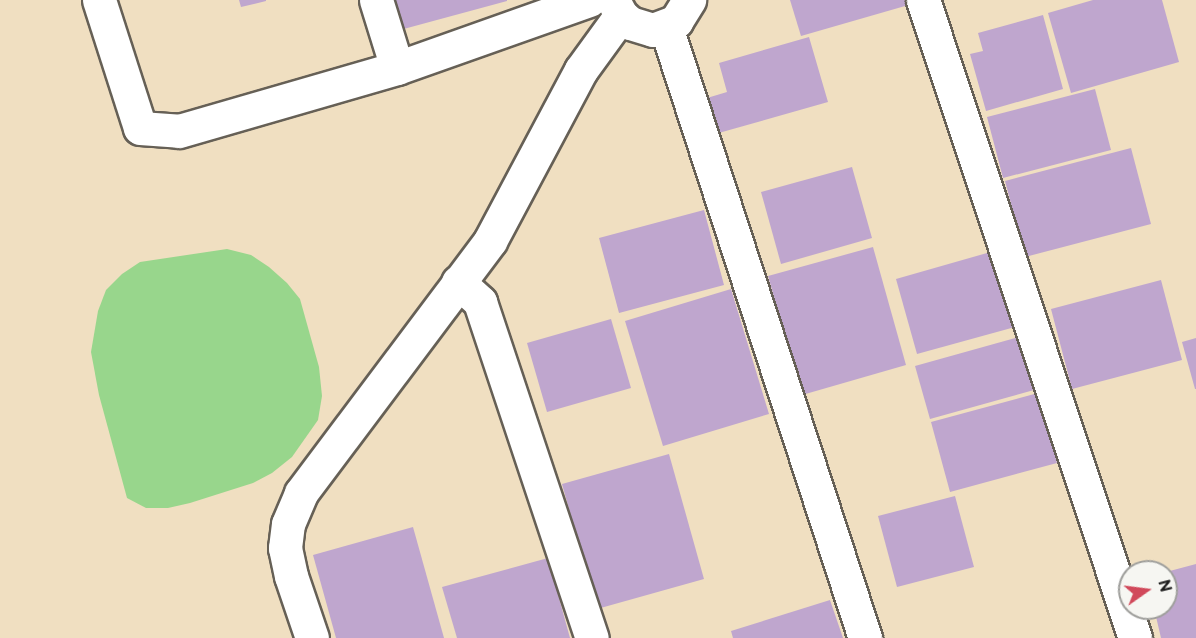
<!DOCTYPE html>
<style>
body{margin:0}
#map{position:relative;width:1196px;height:638px;overflow:hidden;background:#f0dfc1;font-family:"Balsamiq Sans",sans-serif}
div>[style]{position:absolute}
.green>*{inset:0;background:#98d68c}
.building>*{inset:0;background:#bfa6ce}
.roads{filter:drop-shadow(2px 0 #666056) drop-shadow(-2px 0 #666056) drop-shadow(0 2px #666056) drop-shadow(0 -2px #666056)}
.minor>*{height:33px;margin:-16.5px;padding:0 16.5px;transform-origin:16.5px;border-radius:16.5px;background:#fff}
span{translate:-50% -50%;white-space:nowrap;text-align:center;line-height:1.15;-webkit-text-stroke:5px #f6f6f2;paint-order:stroke}
.north{position:absolute;left:1118px;top:560px;width:60px;height:60px;box-sizing:border-box;background:#f6f6f2;border:2px solid #9f9f9c;border-radius:50%;rotate:76deg;font-size:16px;font-weight:700;line-height:24px;text-align:center;color:#1c1c1c}
.north::after{content:'';display:block;margin:auto;width:21px;height:27px;background:#d1495b;clip-path:polygon(50% 0,100% 100%,50% 72%,0 100%)}
</style>
<div id="map">
<div class="green">
<div style="clip-path:polygon(227px 249px,251px 255px,269px 267px,287px 283px,300px 299px,319px 367px,322px 396px,318px 420px,292px 457px,272px 473px,253px 483px,190px 503px,168px 508px,146px 508px,127px 498px,99px 395px,91px 352px,98px 311px,106px 290px,122px 274px,140px 262px)"></div>
</div>
<div class="building">
<div style="clip-path:polygon(239px 0,266px 0,266px 1px,241px 7px)"></div>
<div style="clip-path:polygon(392px 0,507px 0,507px 1px,400px 30px)"></div>
<div style="clip-path:polygon(790px 0,911px 0,912px 4px,801px 36px)"></div>
<div style="clip-path:polygon(1093px 0,1162px 0,1179px 62px,1071px 93px,1048px 13px)"></div>
<div style="clip-path:polygon(1043px 15px,1063px 89px,986px 111px,970px 54px,983px 51px,978px 33px)"></div>
<div style="clip-path:polygon(809px 37px,828px 102px,708px 136px,697px 101px,727px 92px,719px 63px)"></div>
<div style="clip-path:polygon(1095px 89px,1111px 150px,1003px 178px,987px 117px)"></div>
<div style="clip-path:polygon(1131px 148px,1151px 224px,1025px 257px,1005px 181px)"></div>
<div style="clip-path:polygon(852px 167px,872px 238px,781px 264px,761px 192px)"></div>
<div style="clip-path:polygon(704px 210px,724px 285px,619px 313px,599px 238px)"></div>
<div style="clip-path:polygon(873px 247px,906px 365px,802px 395px,768px 276px)"></div>
<div style="clip-path:polygon(994px 251px,1015px 327px,917px 354px,896px 279px)"></div>
<div style="clip-path:polygon(1161px 280px,1182px 360px,1072px 389px,1051px 309px)"></div>
<div style="clip-path:polygon(731px 289px,769px 414px,663px 446px,625px 321px)"></div>
<div style="clip-path:polygon(611px 319px,631px 388px,547px 412px,527px 343px)"></div>
<div style="clip-path:polygon(1019px 337px,1034px 390px,930px 419px,915px 366px)"></div>
<div style="clip-path:polygon(1196px 338px,1196px 389px,1195px 389px,1182px 342px)"></div>
<div style="clip-path:polygon(1038px 393px,1057px 463px,950px 492px,931px 422px)"></div>
<div style="clip-path:polygon(669px 454px,704px 579px,597px 609px,562px 484px)"></div>
<div style="clip-path:polygon(955px 496px,974px 567px,897px 587px,878px 516px)"></div>
<div style="clip-path:polygon(413px 527px,444px 638px,336px 638px,313px 555px)"></div>
<div style="clip-path:polygon(548px 558px,570px 638px,457px 638px,442px 587px)"></div>
<div style="clip-path:polygon(1196px 564px,1196px 638px,1161px 638px,1154px 608px,1166px 608px,1166px 572px)"></div>
<div style="clip-path:polygon(830px 600px,843px 638px,733px 638px,731px 631px)"></div>
</div>
<div class="roads">
<div class="minor">
<div style="left:99px;top:0;width:134px;rotate:72.2deg"></div>
<div style="left:140px;top:128px;width:39px;rotate:4deg"></div>
<div style="left:179px;top:131px;width:227px;rotate:-16.1deg"></div>
<div style="left:397px;top:68px;width:204px;rotate:-19.5deg"></div>
<div style="left:376px;top:0;width:71px;rotate:72.8deg"></div>
<div style="left:613px;top:0;width:17px;rotate:62deg"></div>
<div style="left:621px;top:15px;width:12px;rotate:42deg"></div>
<div style="left:630px;top:23px;width:24px;rotate:17deg"></div>
<div style="left:653px;top:30px;width:25px;rotate:-21deg"></div>
<div style="left:676px;top:21px;width:25px;rotate:-58deg"></div>
<div style="left:923px;top:0;width:672px;rotate:71.62deg"></div>
<div style="left:666px;top:27px;width:643px;rotate:71.96deg"></div>
<div style="left:458px;top:282px;width:30px;rotate:42deg"></div>
<div style="left:480px;top:302px;width:354px;rotate:71.6deg"></div>
<div style="left:312px;top:638px;width:65px;rotate:-108.7deg"></div>
<div style="left:291px;top:576px;width:29px;rotate:-102deg"></div>
<div style="left:285px;top:548px;width:24px;rotate:-83deg"></div>
<div style="left:288px;top:524px;width:34px;rotate:-67deg"></div>
<div style="left:301px;top:493px;width:315px;rotate:-53.1deg"></div>
<div style="left:490px;top:241px;width:194px;rotate:-62deg"></div>
<div style="left:581px;top:70px;width:68px;rotate:-54deg"></div>
</div>
</div>
<div class="north">N</div>
</div>
